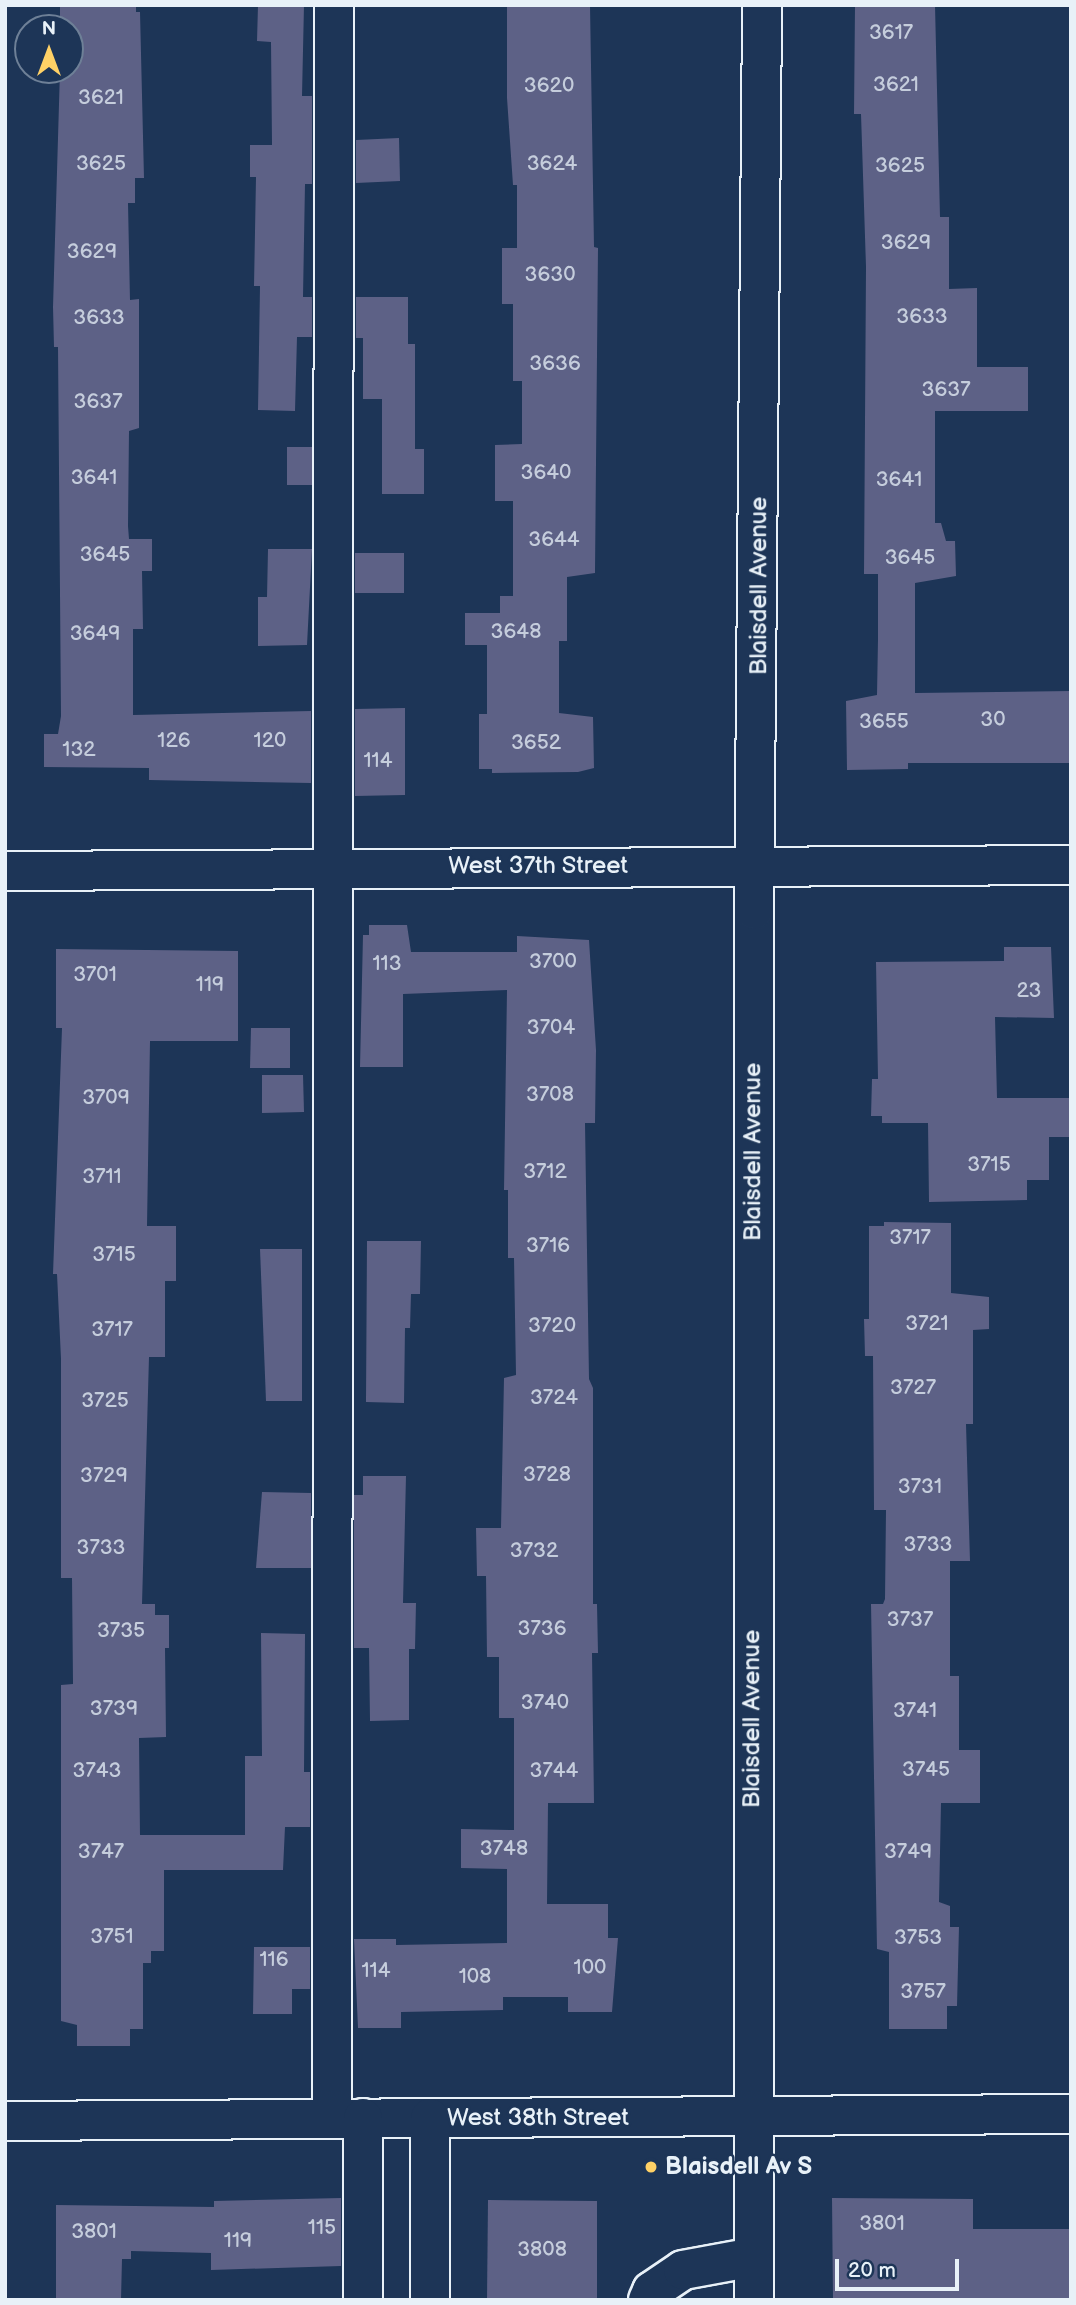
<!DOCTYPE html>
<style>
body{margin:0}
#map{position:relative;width:1076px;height:2305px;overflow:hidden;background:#1d3557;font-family:"Balsamiq Sans",sans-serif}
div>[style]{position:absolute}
.building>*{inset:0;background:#5d6186}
.roads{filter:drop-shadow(2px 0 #e8f1f8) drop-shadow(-2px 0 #e8f1f8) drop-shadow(0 2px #e8f1f8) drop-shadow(0 -2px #e8f1f8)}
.minor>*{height:38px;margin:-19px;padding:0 19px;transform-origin:19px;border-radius:19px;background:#1d3557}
.dots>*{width:19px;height:19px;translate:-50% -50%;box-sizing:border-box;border:4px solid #1d3557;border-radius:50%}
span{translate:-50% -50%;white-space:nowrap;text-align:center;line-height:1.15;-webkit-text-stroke:5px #1d3557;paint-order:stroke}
.number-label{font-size:21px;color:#c5cddc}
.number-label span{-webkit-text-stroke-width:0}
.street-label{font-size:24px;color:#e8f1f8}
.poi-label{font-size:24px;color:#e8f1f8;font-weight:700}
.left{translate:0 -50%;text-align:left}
.frame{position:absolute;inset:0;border:7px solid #e8f1f8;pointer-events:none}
.north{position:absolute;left:14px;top:14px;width:70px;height:70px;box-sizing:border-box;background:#1d3557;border:2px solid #6e8097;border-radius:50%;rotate:0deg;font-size:19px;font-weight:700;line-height:28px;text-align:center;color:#e8f1f8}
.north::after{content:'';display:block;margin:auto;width:24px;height:32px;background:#ffd166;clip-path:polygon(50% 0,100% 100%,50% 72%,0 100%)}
.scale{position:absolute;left:835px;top:2259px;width:124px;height:32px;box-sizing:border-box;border:4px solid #e8f1f8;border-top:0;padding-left:9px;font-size:21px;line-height:24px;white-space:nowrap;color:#e8f1f8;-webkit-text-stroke:5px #1d3557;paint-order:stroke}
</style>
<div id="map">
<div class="building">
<div style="clip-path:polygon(60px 5px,136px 5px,136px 12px,140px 12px,144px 178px,135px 178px,135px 203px,128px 203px,130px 300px,139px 299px,139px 428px,129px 431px,128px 526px,129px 539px,152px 539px,152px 571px,142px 571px,143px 629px,133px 629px,133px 715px,311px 711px,311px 783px,149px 780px,149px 768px,44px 767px,44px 734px,58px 734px,61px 716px,58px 347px,54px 347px,53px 307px,60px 70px,70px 70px,70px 28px,60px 28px)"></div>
<div style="clip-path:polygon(258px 5px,304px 5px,302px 96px,312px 96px,312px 184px,305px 184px,303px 297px,312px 297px,312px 337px,297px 337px,295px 411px,258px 410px,260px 286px,254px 286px,256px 177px,250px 177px,250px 145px,272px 145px,271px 42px,257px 41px)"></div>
<div style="clip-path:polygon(507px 5px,590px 5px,594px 247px,598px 248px,595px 573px,567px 577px,567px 641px,559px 641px,559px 713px,593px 717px,594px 768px,578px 772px,492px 773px,492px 769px,479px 769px,479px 714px,487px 714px,487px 645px,465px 645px,465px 613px,500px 613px,500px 596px,513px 596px,513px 501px,495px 501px,495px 445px,522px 444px,522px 381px,513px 381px,513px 304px,502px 304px,502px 248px,517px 248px,517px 185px,513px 185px,507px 98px)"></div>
<div style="clip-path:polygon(855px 5px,935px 5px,940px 217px,949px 217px,949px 289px,977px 288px,977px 367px,1028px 367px,1028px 411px,935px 411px,935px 523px,941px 523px,946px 541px,955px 541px,956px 576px,915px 583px,915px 693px,1071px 691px,1071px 763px,908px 763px,908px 769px,847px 770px,846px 701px,877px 695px,878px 639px,878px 574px,864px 574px,866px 267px,861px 114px,854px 114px)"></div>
<div style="clip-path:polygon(399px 138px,400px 181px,356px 183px,356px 140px)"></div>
<div style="clip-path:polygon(356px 297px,408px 297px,408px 344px,415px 344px,415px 449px,424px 449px,424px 494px,382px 494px,382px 399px,363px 399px,363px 338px,356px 338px)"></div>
<div style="clip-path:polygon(287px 447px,312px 447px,312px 485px,287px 485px)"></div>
<div style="clip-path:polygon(268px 549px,312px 549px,307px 645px,258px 646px,258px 597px,267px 597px)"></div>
<div style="clip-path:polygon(355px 553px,404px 553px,404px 593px,355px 593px)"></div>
<div style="clip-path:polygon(405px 708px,405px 795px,355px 796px,355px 709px)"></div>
<div style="clip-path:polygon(369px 925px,407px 925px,411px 952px,517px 952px,517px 936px,589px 940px,596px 1050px,595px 1123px,585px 1123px,589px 1379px,593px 1388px,593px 1604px,597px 1604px,598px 1653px,592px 1653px,594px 1803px,548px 1803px,547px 1904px,608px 1904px,608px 1938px,618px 1938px,612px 2012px,568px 2012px,568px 1997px,503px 1997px,503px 2010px,401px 2012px,401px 2028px,358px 2028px,354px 1939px,396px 1939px,396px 1945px,507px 1943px,507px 1869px,461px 1868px,461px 1829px,514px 1830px,514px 1718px,499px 1718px,499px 1657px,487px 1657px,486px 1576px,477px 1576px,476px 1528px,501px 1528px,504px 1378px,516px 1375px,514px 1258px,508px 1258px,508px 1190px,504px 1190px,507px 990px,403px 994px,403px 1067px,360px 1067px,363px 935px,369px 935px)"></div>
<div style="clip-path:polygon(1004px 947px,1051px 947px,1054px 1018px,995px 1017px,997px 1098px,1071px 1098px,1071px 1137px,1049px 1137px,1049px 1180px,1027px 1180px,1027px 1200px,929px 1202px,928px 1123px,882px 1123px,882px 1116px,871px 1116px,872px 1079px,878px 1079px,876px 962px,1004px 961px)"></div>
<div style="clip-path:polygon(56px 949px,238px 951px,238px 1041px,150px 1041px,147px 1226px,176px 1226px,176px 1281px,165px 1281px,165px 1357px,149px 1357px,142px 1604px,155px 1604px,155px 1615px,169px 1615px,169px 1648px,165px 1648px,166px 1737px,139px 1738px,140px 1835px,245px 1835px,245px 1756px,262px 1756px,261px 1633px,305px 1634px,304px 1772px,310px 1772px,310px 1827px,285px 1827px,283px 1870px,164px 1870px,164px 1951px,151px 1951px,151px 1963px,143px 1963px,143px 2029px,130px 2029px,130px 2046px,77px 2046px,77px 2025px,61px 2021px,61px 1685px,73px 1684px,72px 1578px,61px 1578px,61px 1359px,57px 1274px,53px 1274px,62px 1028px,56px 1028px)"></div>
<div style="clip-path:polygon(251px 1028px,290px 1028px,290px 1068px,250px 1068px)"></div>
<div style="clip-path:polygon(262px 1075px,303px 1075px,304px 1112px,262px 1113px)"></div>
<div style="clip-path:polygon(884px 1222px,951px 1223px,951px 1293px,989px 1297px,989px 1329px,973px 1330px,973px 1424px,966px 1424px,970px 1561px,950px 1561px,950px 1676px,959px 1676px,959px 1750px,980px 1750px,980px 1803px,941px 1803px,939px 1902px,950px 1906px,950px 1927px,959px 1927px,957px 2006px,947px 2006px,947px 2029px,889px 2029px,889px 1952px,877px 1949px,871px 1604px,883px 1604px,885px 1599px,886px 1510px,874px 1510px,873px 1356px,865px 1356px,864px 1319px,869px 1319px,869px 1226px,884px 1226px)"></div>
<div style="clip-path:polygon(367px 1241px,421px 1241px,420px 1294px,411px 1294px,410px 1328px,405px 1328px,404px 1403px,366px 1402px)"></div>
<div style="clip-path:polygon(260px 1249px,302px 1249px,302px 1401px,266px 1401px)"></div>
<div style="clip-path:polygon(363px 1476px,406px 1476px,403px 1603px,416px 1603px,415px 1649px,409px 1649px,409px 1720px,370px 1721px,369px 1648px,354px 1648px,354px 1495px,363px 1495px)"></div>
<div style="clip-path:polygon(262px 1492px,311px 1493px,311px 1568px,256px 1568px)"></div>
<div style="clip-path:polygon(254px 1947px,310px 1947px,310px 1989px,292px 1989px,292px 2014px,253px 2014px)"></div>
<div style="clip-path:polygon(341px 2198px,341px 2266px,211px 2270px,211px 2253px,131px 2251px,131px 2259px,122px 2259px,121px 2300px,56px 2300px,56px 2205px,214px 2207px,214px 2201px)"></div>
<div style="clip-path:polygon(832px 2198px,973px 2199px,973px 2229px,1071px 2229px,1071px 2300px,833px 2300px)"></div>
<div style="clip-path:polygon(488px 2200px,597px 2201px,597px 2300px,487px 2300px)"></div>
</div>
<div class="roads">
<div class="minor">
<div style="left:5px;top:871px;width:1066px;rotate:-0.32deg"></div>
<div style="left:332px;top:2117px;width:2112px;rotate:-89.95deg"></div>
<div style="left:5px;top:2121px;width:1066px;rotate:-0.38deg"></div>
<div style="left:363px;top:2300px;width:182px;rotate:-90deg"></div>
<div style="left:430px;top:2300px;width:182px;rotate:-90deg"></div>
<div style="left:648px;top:2300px;width:10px;rotate:-66deg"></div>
<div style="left:652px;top:2291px;width:37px;rotate:-34deg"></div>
<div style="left:683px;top:2270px;width:72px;rotate:-10.4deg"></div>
<div style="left:754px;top:2300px;width:1390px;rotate:-90deg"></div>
<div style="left:754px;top:910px;width:905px;rotate:-89.49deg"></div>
</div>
</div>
<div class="dots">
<div style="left:651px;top:2167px;background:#ffd166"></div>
</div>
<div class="number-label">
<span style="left:891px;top:33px">3617</span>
<span style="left:896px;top:85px">3621</span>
<span style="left:549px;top:86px">3620</span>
<span style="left:101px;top:98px">3621</span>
<span style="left:101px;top:164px">3625</span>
<span style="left:552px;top:164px">3624</span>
<span style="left:900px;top:166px">3625</span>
<span style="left:906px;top:243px">3629</span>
<span style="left:92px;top:252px">3629</span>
<span style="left:550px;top:275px">3630</span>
<span style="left:922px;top:317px">3633</span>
<span style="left:99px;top:318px">3633</span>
<span style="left:555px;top:364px">3636</span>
<span style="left:946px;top:390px">3637</span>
<span style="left:98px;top:402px">3637</span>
<span style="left:546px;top:473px">3640</span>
<span style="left:94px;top:478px">3641</span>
<span style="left:899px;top:480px">3641</span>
<span style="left:554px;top:540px">3644</span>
<span style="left:105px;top:555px">3645</span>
<span style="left:910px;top:558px">3645</span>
<span style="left:516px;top:632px">3648</span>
<span style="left:95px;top:634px">3649</span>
<span style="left:993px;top:720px">30</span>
<span style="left:884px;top:722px">3655</span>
<span style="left:174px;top:741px">126</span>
<span style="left:270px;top:741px">120</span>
<span style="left:536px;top:743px">3652</span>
<span style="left:79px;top:750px">132</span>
<span style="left:378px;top:761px">114</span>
<span style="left:553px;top:962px">3700</span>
<span style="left:387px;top:964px">113</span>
<span style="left:95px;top:975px">3701</span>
<span style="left:210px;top:985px">119</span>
<span style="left:1029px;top:991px">23</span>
<span style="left:551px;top:1028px">3704</span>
<span style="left:550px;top:1095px">3708</span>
<span style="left:106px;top:1098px">3709</span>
<span style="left:989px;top:1165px">3715</span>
<span style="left:545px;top:1172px">3712</span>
<span style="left:102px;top:1177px">3711</span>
<span style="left:910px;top:1238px">3717</span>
<span style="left:548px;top:1246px">3716</span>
<span style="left:114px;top:1255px">3715</span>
<span style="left:927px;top:1324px">3721</span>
<span style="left:552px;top:1326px">3720</span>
<span style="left:112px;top:1330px">3717</span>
<span style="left:913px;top:1388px">3727</span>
<span style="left:554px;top:1398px">3724</span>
<span style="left:105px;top:1401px">3725</span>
<span style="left:547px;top:1475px">3728</span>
<span style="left:104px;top:1476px">3729</span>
<span style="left:920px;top:1487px">3731</span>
<span style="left:928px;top:1545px">3733</span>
<span style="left:101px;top:1548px">3733</span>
<span style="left:534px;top:1551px">3732</span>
<span style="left:910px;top:1620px">3737</span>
<span style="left:542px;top:1629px">3736</span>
<span style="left:121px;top:1631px">3735</span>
<span style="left:545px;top:1703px">3740</span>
<span style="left:114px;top:1709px">3739</span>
<span style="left:915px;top:1711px">3741</span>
<span style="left:926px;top:1770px">3745</span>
<span style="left:97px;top:1771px">3743</span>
<span style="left:554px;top:1771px">3744</span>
<span style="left:504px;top:1849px">3748</span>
<span style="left:101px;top:1852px">3747</span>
<span style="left:908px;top:1852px">3749</span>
<span style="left:112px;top:1937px">3751</span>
<span style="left:918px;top:1938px">3753</span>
<span style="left:274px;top:1960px">116</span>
<span style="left:590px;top:1968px">100</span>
<span style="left:376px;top:1971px">114</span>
<span style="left:475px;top:1977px">108</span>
<span style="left:923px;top:1992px">3757</span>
<span style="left:882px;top:2224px">3801</span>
<span style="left:322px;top:2228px">115</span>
<span style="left:94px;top:2232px">3801</span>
<span style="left:238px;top:2241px">119</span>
<span style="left:542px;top:2250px">3808</span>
</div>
<div class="street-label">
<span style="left:759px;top:586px;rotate:-90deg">Blaisdell Avenue</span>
<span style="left:538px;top:866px">West 37th Street</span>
<span style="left:753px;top:1152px;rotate:-90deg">Blaisdell Avenue</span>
<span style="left:752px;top:1719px;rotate:-90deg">Blaisdell Avenue</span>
<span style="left:538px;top:2118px">West 38th Street</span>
</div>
<div class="poi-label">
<span class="left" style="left:665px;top:2167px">Blaisdell Av S</span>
</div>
<div class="frame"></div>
<div class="north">N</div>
<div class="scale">20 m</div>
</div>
